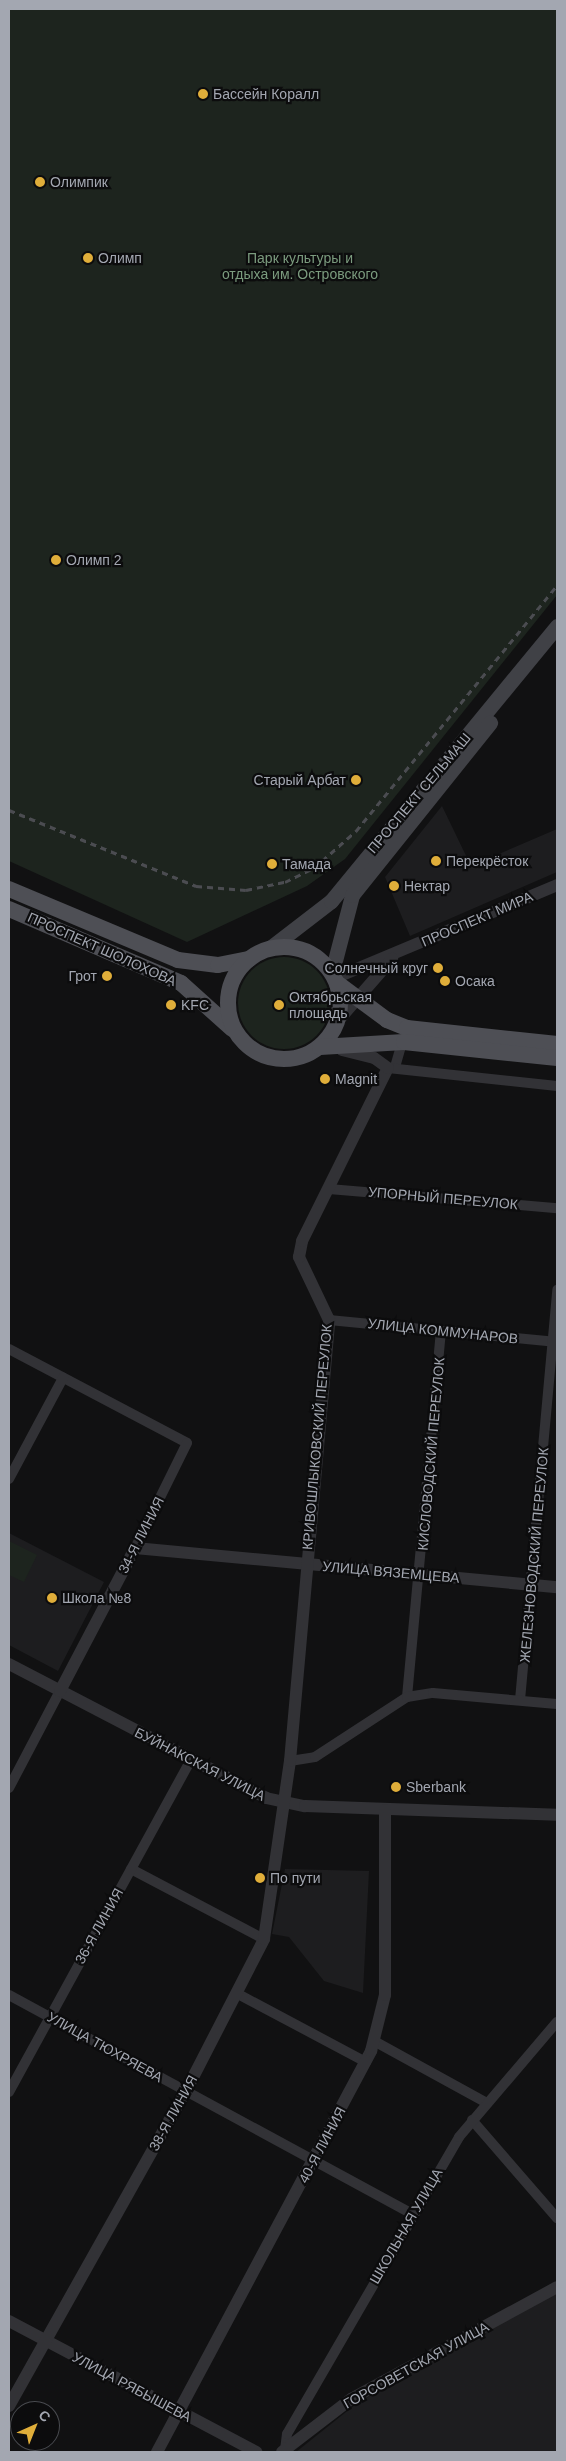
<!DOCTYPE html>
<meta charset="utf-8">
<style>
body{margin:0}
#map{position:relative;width:566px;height:2461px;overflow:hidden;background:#111112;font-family:Arial,sans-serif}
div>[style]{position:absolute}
.built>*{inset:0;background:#1d1d1f}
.green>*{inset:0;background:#1d241e}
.round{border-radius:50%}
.minor>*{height:10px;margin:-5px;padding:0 5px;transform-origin:5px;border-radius:5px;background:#323236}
.tertiary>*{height:12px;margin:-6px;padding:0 6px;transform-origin:6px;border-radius:6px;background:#323236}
.secondary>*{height:15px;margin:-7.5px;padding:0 7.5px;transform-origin:7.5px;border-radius:7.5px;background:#404146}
.primary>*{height:16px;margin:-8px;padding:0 8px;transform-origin:8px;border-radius:8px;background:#4e4f55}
.primary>.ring{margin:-8px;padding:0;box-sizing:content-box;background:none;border:16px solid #4e4f55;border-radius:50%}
.rail>*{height:3px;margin-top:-1.5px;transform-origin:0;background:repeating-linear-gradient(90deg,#4b4c51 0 6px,transparent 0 11px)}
.dots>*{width:14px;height:14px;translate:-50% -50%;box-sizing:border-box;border:2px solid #0c0c0d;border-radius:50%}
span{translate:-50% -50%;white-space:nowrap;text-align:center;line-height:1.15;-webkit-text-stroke:4.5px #0c0c0d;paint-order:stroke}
.poi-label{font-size:14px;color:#a3a7b1}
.left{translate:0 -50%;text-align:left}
.right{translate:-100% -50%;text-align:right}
.park-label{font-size:14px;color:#7b9b7e}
.street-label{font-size:14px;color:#a3a7b1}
.frame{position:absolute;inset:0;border:10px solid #a3a7b1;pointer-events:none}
.north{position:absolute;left:10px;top:2401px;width:50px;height:50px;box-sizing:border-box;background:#0c0c0d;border:1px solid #484a4f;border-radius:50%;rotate:44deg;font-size:14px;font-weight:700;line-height:20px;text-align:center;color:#a3a7b1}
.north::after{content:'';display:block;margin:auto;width:18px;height:22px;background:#e0ae3a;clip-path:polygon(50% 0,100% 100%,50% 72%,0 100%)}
</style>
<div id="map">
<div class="built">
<div style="clip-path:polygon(442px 806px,471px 866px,557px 829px,557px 872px,410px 936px,385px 877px)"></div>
<div style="clip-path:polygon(9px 1533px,104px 1582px,58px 1671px,9px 1645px)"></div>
<div style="clip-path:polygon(285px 1869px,369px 1871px,363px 1993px,324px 1981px,289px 1937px,272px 1934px)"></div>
<div style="clip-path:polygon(557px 2288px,557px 2452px,296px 2452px,356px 2404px)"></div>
</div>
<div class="green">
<div style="clip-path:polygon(9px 9px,557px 9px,557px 595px,345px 859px,307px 886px,187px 942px,9px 861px)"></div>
<div class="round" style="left:238px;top:957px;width:92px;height:92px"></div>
<div style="clip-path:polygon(9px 1541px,37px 1555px,24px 1582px,9px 1575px)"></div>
</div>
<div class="minor">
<div style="left:395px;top:1067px;width:26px;rotate:-74deg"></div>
<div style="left:388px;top:1068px;width:170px;rotate:6.1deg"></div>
<div style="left:329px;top:1189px;width:229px;rotate:4.8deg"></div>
<div style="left:329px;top:1320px;width:229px;rotate:5.5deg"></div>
<div style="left:9px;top:1349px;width:201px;rotate:27.8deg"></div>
<div style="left:187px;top:1443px;width:117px;rotate:116.3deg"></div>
<div style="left:9px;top:1479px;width:115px;rotate:-61.9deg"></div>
<div style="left:407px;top:1697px;width:368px;rotate:-84.7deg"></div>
<div style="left:520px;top:1700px;width:412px;rotate:-84.8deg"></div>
<div style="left:290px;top:1761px;width:25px;rotate:-9deg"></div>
<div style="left:315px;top:1757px;width:110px;rotate:-33.1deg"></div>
<div style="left:407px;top:1697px;width:26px;rotate:-9deg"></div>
<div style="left:433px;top:1693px;width:124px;rotate:5.1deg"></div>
<div style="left:9px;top:1788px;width:110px;rotate:-62.3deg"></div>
<div style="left:131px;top:1869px;width:150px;rotate:27.8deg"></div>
<div style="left:238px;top:1994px;width:145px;rotate:28deg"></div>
<div style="left:9px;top:1995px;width:459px;rotate:28.5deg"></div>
<div style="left:374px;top:2041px;width:127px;rotate:28.8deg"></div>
<div style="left:9px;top:2092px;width:379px;rotate:-61.3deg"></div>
<div style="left:472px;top:2120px;width:130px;rotate:49.1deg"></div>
<div style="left:285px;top:2450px;width:16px;rotate:-83deg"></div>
<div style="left:287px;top:2434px;width:343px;rotate:-59.9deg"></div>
<div style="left:459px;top:2137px;width:151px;rotate:-49.6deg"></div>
</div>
<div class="tertiary">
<div style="left:335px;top:978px;width:241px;rotate:-22.7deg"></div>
<div style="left:337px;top:1022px;width:84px;rotate:-48.9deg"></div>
<div style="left:9px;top:1664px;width:290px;rotate:27.5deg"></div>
<div style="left:266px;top:1798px;width:40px;rotate:12deg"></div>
<div style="left:305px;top:1806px;width:252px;rotate:2deg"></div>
<div style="left:60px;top:1691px;width:161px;rotate:-62.3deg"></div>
<div style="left:135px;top:1548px;width:424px;rotate:5.3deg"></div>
<div style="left:9px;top:2321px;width:280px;rotate:27.9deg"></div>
<div style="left:9px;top:2406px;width:361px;rotate:-60.7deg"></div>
<div style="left:186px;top:2091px;width:171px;rotate:-62.8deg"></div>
<div style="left:264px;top:1939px;width:180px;rotate:-81.7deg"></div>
<div style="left:290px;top:1761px;width:443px;rotate:-84.9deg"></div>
<div style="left:329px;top:1320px;width:70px;rotate:-115.5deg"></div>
<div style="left:299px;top:1257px;width:16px;rotate:-79deg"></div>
<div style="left:302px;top:1241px;width:193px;rotate:-63.6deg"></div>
<div style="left:388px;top:1068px;width:17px;rotate:-144deg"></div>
<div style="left:374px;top:1058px;width:33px;rotate:-166deg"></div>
<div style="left:157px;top:2452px;width:455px;rotate:-61.9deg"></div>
<div style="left:371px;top:2051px;width:58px;rotate:-76deg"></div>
<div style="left:385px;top:1995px;width:185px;rotate:-90deg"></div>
<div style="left:282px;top:2452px;width:87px;rotate:-37.5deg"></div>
<div style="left:351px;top:2399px;width:234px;rotate:-28.5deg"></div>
</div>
<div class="secondary">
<div style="left:270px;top:948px;width:77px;rotate:-37.6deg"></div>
<div style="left:331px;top:901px;width:356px;rotate:-50.6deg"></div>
<div style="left:332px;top:972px;width:80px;rotate:-75.4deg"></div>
<div style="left:352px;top:895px;width:221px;rotate:-51.3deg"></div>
</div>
<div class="primary">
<div style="left:9px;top:889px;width:183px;rotate:22.8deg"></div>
<div style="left:178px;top:960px;width:40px;rotate:7.1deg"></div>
<div style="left:218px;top:965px;width:32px;rotate:-11deg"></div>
<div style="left:9px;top:909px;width:187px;rotate:23.3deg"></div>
<div style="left:181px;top:983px;width:69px;rotate:42deg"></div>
<div class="ring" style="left:228px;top:947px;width:96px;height:96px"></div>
<div style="left:337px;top:983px;width:62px;rotate:36.5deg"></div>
<div style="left:387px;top:1020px;width:22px;rotate:22deg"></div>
<div style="left:407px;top:1028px;width:151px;rotate:6.1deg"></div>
<div style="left:320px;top:1047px;width:84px;rotate:-3.4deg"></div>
<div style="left:404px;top:1042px;width:154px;rotate:6deg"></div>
</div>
<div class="rail">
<div style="left:9px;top:810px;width:202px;rotate:22.1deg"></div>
<div style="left:196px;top:886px;width:50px;rotate:4.6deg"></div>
<div style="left:246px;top:890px;width:40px;rotate:-12deg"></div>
<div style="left:285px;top:882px;width:32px;rotate:-26deg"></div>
<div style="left:314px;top:868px;width:56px;rotate:-41.4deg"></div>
<div style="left:356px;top:831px;width:318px;rotate:-50.7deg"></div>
</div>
<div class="dots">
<div style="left:203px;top:94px;background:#e0ae3a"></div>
<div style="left:40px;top:182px;background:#e0ae3a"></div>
<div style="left:88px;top:258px;background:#e0ae3a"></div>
<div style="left:56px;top:560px;background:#e0ae3a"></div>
<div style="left:356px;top:780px;background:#e0ae3a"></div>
<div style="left:436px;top:861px;background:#e0ae3a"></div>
<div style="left:272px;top:864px;background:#e0ae3a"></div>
<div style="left:394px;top:886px;background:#e0ae3a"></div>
<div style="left:438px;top:968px;background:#e0ae3a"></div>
<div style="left:107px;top:976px;background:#e0ae3a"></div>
<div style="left:445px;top:981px;background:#e0ae3a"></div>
<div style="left:171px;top:1005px;background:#e0ae3a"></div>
<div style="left:279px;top:1005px;background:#e0ae3a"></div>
<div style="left:325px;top:1079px;background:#e0ae3a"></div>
<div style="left:52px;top:1598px;background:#e0ae3a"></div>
<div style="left:396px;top:1787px;background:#e0ae3a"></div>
<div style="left:260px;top:1878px;background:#e0ae3a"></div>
</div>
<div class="poi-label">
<span class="left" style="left:213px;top:94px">Бассейн Коралл</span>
<span class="left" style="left:50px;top:182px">Олимпик</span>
<span class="left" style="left:98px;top:258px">Олимп</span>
<span class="left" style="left:66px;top:560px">Олимп 2</span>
<span class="right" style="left:346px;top:780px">Старый Арбат</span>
<span class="left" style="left:446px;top:861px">Перекрёсток</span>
<span class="left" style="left:282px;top:864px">Тамада</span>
<span class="left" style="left:404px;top:886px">Нектар</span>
<span class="right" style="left:428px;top:968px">Солнечный круг</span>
<span class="right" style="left:97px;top:976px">Грот</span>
<span class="left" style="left:455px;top:981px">Осака</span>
<span class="left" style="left:289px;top:1005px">Октябрьская<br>площадь</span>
<span class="left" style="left:181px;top:1005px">KFC</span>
<span class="left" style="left:335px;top:1079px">Magnit</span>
<span class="left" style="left:62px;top:1598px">Школа №8</span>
<span class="left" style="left:406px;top:1787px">Sberbank</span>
<span class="left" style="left:270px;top:1878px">По пути</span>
</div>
<div class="park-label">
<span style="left:300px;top:266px">Парк культуры и<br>отдыха им. Островского</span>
</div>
<div class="street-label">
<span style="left:419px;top:793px;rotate:-50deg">ПРОСПЕКТ СЕЛЬМАШ</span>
<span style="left:477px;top:919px;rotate:-23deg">ПРОСПЕКТ МИРА</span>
<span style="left:102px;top:949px;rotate:24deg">ПРОСПЕКТ ШОЛОХОВА</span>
<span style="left:443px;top:1198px;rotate:5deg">УПОРНЫЙ ПЕРЕУЛОК</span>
<span style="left:443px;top:1331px;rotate:6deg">УЛИЦА КОММУНАРОВ</span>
<span style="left:317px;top:1437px;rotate:-85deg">КРИВОШЛЫКОВСКИЙ ПЕРЕУЛОК</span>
<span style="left:431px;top:1454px;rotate:-85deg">КИСЛОВОДСКИЙ ПЕРЕУЛОК</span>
<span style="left:141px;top:1535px;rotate:-63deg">34-Я ЛИНИЯ</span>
<span style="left:534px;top:1555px;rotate:-85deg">ЖЕЛЕЗНОВОДСКИЙ ПЕРЕУЛОК</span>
<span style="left:391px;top:1572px;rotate:5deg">УЛИЦА ВЯЗЕМЦЕВА</span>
<span style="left:200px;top:1764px;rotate:27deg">БУЙНАКСКАЯ УЛИЦА</span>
<span style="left:99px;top:1926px;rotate:-61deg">36-Я ЛИНИЯ</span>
<span style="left:105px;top:2047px;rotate:29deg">УЛИЦА ТЮХРЯЕВА</span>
<span style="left:173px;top:2113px;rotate:-61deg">38-Я ЛИНИЯ</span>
<span style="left:322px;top:2145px;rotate:-62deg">40-Я ЛИНИЯ</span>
<span style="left:406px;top:2226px;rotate:-60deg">ШКОЛЬНАЯ УЛИЦА</span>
<span style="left:416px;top:2365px;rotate:-29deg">ГОРСОВЕТСКАЯ УЛИЦА</span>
<span style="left:132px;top:2387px;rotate:28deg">УЛИЦА РЯБЫШЕВА</span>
</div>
<div class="frame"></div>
<div class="north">С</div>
</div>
